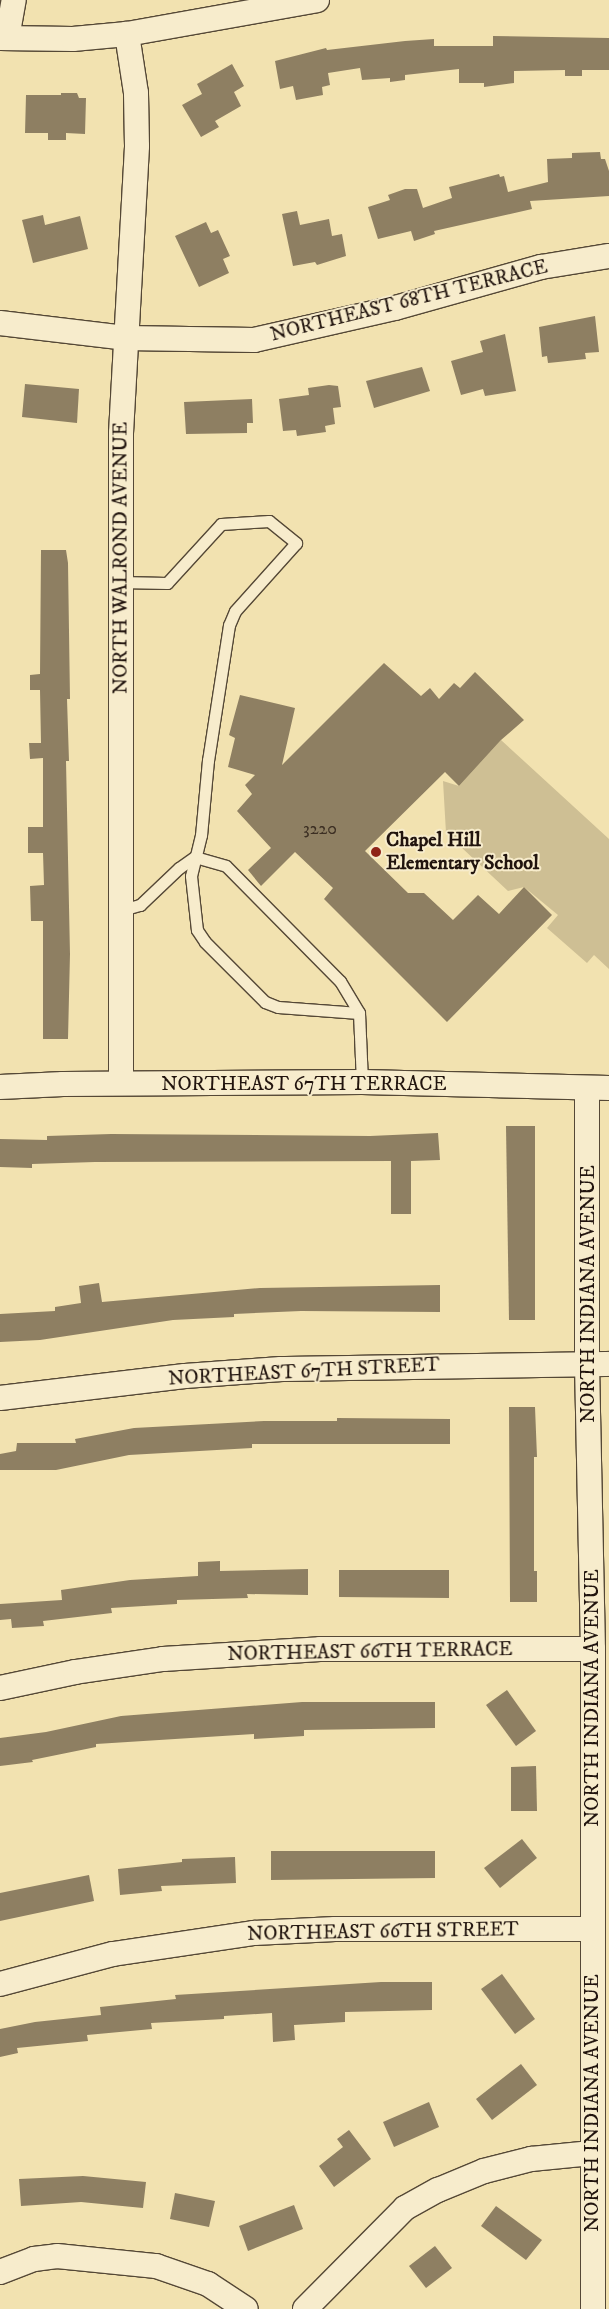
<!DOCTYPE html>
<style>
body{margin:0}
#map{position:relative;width:609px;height:2309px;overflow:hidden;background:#f2e2b0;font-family:"IM FELL DW Pica",serif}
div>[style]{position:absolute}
.green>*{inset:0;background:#cebf94}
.building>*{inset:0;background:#8e7f62}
.roads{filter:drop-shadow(1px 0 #554836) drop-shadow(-1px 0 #554836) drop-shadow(0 1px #554836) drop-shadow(0 -1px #554836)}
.lane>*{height:11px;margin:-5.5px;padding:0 5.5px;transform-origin:5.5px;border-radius:5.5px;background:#f7eccc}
.street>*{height:24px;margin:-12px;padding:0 12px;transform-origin:12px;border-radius:12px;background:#f7eccc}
.dots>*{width:14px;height:14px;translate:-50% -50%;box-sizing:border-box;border:2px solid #f7eccc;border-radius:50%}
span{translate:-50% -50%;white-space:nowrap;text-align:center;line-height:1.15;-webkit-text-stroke:4px #f7eccc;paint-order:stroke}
.number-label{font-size:18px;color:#3c2f23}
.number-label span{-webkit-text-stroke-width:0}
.street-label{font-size:20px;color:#21140e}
.poi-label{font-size:20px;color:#21140e;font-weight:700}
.left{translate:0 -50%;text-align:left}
</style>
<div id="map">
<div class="green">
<div style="clip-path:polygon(501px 740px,609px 839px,609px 969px,594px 955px,587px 963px,547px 928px,558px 915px,524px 887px,508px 891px,446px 833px,443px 781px,459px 786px)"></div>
</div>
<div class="building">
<div style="clip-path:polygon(493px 36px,609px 38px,609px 70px,582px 70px,582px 76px,565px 76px,565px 70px,514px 71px,514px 83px,484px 87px,484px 83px,459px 83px,459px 69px,405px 75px,405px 80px,390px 82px,390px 78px,362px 80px,360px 68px,328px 73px,330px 85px,322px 87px,323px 95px,296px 100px,293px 86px,280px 89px,275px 61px,326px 48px,327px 50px,405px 41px,434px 39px,434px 46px,493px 46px)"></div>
<div style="clip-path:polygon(232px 64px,244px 86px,234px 92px,241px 106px,215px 121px,219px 127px,201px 137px,182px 105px,202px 94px,197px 84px)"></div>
<div style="clip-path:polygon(61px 93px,77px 93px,79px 98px,86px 98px,85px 134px,66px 133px,66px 140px,48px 140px,48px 133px,25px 133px,26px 95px,61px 95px)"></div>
<div style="clip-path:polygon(600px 152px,601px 159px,605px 159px,609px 171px,609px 196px,530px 201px,532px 209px,434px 231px,435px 234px,414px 241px,411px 231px,378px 239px,368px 207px,390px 200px,388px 195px,405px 189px,417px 189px,423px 208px,452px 198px,449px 187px,499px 174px,500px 177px,504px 176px,508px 192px,548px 182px,547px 159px,572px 158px,572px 153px)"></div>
<div style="clip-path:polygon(297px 211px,300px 225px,329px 219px,332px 236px,342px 234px,346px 256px,317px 265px,315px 262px,293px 266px,282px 214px)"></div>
<div style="clip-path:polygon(43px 215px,45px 225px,80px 216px,88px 249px,33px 263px,22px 220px)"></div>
<div style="clip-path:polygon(206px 222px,211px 233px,218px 230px,230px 256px,223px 259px,229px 273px,199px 287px,175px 236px)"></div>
<div style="clip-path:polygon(595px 316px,599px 352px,585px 353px,586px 359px,558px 362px,548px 363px,547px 356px,542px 357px,539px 327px)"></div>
<div style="clip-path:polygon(505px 334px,516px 391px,485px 396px,483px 389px,461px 395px,451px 361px,483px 352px,480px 341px)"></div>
<div style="clip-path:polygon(422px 367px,430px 391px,374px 408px,366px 381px)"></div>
<div style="clip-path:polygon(25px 384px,79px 389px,77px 423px,22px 417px)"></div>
<div style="clip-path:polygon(329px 385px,338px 386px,341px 407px,333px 408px,335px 424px,325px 426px,326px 432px,297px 436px,296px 430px,283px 431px,279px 399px,309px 395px,308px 388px)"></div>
<div style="clip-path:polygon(252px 399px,253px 423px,247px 423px,247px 433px,186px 434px,184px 402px)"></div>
<div style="clip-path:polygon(41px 550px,66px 550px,68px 563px,70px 699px,67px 699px,69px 761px,66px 761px,70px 954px,68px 1039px,43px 1039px,43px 921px,31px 921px,30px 886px,44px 885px,43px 853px,28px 853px,28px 827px,43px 827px,43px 758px,30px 759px,29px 743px,41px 743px,40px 690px,30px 690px,30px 675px,40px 674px)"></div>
<div style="clip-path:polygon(384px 663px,421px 696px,430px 688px,439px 699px,454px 683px,460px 688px,475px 672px,524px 720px,501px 740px,459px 786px,445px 772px,365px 851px,408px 893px,424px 893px,453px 920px,478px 895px,499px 914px,524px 887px,552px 915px,447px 1022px,324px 899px,333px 888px,295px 852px,261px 886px,248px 870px,271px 848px,237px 811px,252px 794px,245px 785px,255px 775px,228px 767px,235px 738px,229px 735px,240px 695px,295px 708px,282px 765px)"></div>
<div style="clip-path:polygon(506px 1126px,535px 1126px,535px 1320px,509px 1320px)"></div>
<div style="clip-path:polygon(438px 1133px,440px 1160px,411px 1161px,411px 1214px,391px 1214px,391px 1161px,95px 1162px,32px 1164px,32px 1168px,0 1167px,0 1139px,47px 1140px,47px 1136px,111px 1134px,370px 1136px)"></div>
<div style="clip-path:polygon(99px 1283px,102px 1302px,260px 1288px,440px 1285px,440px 1312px,301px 1311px,234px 1314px,234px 1317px,173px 1320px,40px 1340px,0 1342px,0 1314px,55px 1311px,55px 1307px,81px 1303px,79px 1286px)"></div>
<div style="clip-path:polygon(509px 1407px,535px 1407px,537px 1457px,534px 1457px,534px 1571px,537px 1571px,537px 1602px,510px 1602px)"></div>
<div style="clip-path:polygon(337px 1418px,450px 1419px,450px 1444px,252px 1444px,252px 1448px,129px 1455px,56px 1470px,0 1470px,0 1454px,16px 1451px,17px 1443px,76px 1443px,75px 1439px,134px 1428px,264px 1421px,337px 1421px)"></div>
<div style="clip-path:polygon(220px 1561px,220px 1571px,308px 1569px,308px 1595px,247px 1594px,248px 1598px,177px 1600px,177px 1604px,111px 1608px,112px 1613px,43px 1621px,44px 1626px,12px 1628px,11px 1619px,0 1620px,0 1604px,62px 1600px,61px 1590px,130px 1580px,198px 1576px,198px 1562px)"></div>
<div style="clip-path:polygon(339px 1570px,449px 1570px,449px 1598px,339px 1597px)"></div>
<div style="clip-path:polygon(507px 1690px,536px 1731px,516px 1746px,486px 1705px)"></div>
<div style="clip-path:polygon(302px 1702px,435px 1702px,435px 1728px,304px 1730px,304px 1736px,254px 1739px,254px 1734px,96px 1744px,96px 1747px,32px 1760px,33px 1762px,0 1766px,0 1738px,46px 1732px,121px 1716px)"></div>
<div style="clip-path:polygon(536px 1766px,537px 1811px,511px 1811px,511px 1767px)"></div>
<div style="clip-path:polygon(522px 1839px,537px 1858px,500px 1888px,484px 1868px)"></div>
<div style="clip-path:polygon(271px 1851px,435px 1851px,435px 1878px,271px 1880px)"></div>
<div style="clip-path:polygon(235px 1857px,236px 1883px,161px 1886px,162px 1891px,120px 1895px,118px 1869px,182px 1862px,182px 1859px)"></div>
<div style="clip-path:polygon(89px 1875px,94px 1901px,0 1921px,0 1893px)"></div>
<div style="clip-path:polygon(502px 1974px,535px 2019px,515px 2034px,481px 1989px)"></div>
<div style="clip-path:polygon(381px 1982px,432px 1982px,432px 2010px,345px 2012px,345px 2022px,294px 2025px,295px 2040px,273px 2042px,272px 2013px,224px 2016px,224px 2019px,151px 2023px,152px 2029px,87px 2035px,88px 2041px,17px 2048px,18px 2053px,0 2057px,0 2029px,35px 2022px,101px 2015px,100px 2007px,176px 1999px,175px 1995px)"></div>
<div style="clip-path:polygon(521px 2064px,537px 2085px,492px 2120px,476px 2099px)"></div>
<div style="clip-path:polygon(429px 2102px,439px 2127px,394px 2147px,383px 2122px)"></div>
<div style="clip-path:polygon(349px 2130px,371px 2159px,334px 2187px,319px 2166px,343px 2147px,337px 2139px)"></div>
<div style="clip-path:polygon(83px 2176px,146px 2182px,143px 2208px,81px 2202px,21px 2206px,19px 2179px)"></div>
<div style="clip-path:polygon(175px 2193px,215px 2201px,209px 2227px,170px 2219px)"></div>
<div style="clip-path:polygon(294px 2205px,303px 2229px,248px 2251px,239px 2226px)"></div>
<div style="clip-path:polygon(496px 2206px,542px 2240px,526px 2260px,481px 2226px)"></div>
<div style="clip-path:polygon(435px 2246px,452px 2268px,426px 2288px,409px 2266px)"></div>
</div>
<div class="roads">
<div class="lane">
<div style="left:120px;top:582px;width:47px;rotate:1.2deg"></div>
<div style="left:167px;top:583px;width:80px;rotate:-47.5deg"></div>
<div style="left:221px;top:524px;width:48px;rotate:-3.6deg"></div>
<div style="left:269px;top:521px;width:35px;rotate:39deg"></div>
<div style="left:296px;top:543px;width:91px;rotate:131.9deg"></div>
<div style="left:235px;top:611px;width:15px;rotate:113deg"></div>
<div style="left:229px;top:625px;width:137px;rotate:98.8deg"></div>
<div style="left:208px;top:760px;width:75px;rotate:95.3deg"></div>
<div style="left:201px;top:835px;width:42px;rotate:103.7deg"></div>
<div style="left:191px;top:876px;width:54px;rotate:83.7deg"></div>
<div style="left:197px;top:930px;width:14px;rotate:56deg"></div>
<div style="left:205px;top:942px;width:85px;rotate:45deg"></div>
<div style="left:265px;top:1002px;width:14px;rotate:21deg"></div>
<div style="left:278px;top:1007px;width:81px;rotate:4.2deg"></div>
<div style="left:122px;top:910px;width:19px;rotate:-16deg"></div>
<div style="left:140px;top:905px;width:54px;rotate:-43.5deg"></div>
<div style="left:179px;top:868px;width:19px;rotate:-35deg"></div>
<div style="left:195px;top:857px;width:32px;rotate:16deg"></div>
<div style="left:226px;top:866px;width:162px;rotate:45.3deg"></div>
<div style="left:340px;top:981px;width:37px;rotate:59deg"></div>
<div style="left:359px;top:1013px;width:69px;rotate:87.5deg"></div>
</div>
<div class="street">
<div style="left:0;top:38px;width:73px;rotate:0.8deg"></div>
<div style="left:73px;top:39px;width:54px;rotate:-5.3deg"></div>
<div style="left:127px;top:34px;width:193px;rotate:-10.1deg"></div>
<div style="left:7px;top:38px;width:39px;rotate:-80deg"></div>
<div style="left:0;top:323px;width:126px;rotate:6.8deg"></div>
<div style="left:125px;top:338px;width:129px;rotate:0.9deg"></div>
<div style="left:254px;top:340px;width:145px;rotate:-12.8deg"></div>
<div style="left:395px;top:308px;width:152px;rotate:-15.7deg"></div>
<div style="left:541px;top:267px;width:69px;rotate:-9.2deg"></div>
<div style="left:121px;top:1083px;width:650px;rotate:-90deg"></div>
<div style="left:121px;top:433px;width:287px;rotate:-86.8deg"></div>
<div style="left:137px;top:146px;width:53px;rotate:-91.1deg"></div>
<div style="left:136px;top:93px;width:60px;rotate:-98.7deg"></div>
<div style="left:0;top:1087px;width:63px;rotate:-2.7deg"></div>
<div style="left:63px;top:1084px;width:299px;rotate:-0.4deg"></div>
<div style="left:362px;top:1082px;width:247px;rotate:1.4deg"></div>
<div style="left:587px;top:1088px;width:276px;rotate:90deg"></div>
<div style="left:587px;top:1364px;width:285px;rotate:88.8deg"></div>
<div style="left:593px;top:1649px;width:660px;rotate:90deg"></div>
<div style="left:0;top:1398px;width:186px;rotate:-6.8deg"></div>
<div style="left:185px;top:1376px;width:96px;rotate:-4.2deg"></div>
<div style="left:281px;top:1369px;width:328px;rotate:-0.9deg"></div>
<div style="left:0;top:1688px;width:77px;rotate:-12deg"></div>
<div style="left:75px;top:1672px;width:89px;rotate:-8.4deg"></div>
<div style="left:163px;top:1659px;width:157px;rotate:-3.6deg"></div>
<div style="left:320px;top:1649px;width:273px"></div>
<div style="left:0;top:1984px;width:117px;rotate:-14.9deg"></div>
<div style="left:113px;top:1954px;width:143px;rotate:-8.5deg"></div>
<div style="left:254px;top:1933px;width:81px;rotate:-2.8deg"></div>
<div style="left:335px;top:1929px;width:257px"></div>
<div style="left:0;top:2272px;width:36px;rotate:-21deg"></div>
<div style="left:34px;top:2259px;width:23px;rotate:-7deg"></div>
<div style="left:57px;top:2256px;width:100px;rotate:5.8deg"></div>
<div style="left:156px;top:2266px;width:55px;rotate:19.1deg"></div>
<div style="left:208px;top:2284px;width:45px;rotate:33.3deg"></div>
<div style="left:305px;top:2309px;width:142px;rotate:-45.3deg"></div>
<div style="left:405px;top:2208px;width:38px;rotate:-29deg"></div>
<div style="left:438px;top:2190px;width:50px;rotate:-22.4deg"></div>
<div style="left:484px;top:2171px;width:49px;rotate:-14.3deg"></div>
<div style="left:531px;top:2159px;width:61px;rotate:-5.6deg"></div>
</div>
</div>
<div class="dots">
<div style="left:376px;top:852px;background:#8f2418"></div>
</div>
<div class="number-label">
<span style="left:320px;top:829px">3220</span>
</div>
<div class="street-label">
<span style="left:409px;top:301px;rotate:-14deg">NORTHEAST 68TH TERRACE</span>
<span style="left:121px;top:558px;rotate:-90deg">NORTH WALROND AVENUE</span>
<span style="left:304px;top:1084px">NORTHEAST 67TH TERRACE</span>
<span style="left:588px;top:1294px;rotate:-90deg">NORTH INDIANA AVENUE</span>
<span style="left:304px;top:1372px;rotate:-3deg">NORTHEAST 67TH STREET</span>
<span style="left:370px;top:1652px;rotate:-1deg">NORTHEAST 66TH TERRACE</span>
<span style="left:592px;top:1698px;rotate:-90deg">NORTH INDIANA AVENUE</span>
<span style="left:383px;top:1932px;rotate:-1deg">NORTHEAST 66TH STREET</span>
<span style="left:592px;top:2103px;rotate:-90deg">NORTH INDIANA AVENUE</span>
</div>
<div class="poi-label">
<span class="left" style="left:386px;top:852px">Chapel Hill<br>Elementary School</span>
</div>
</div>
